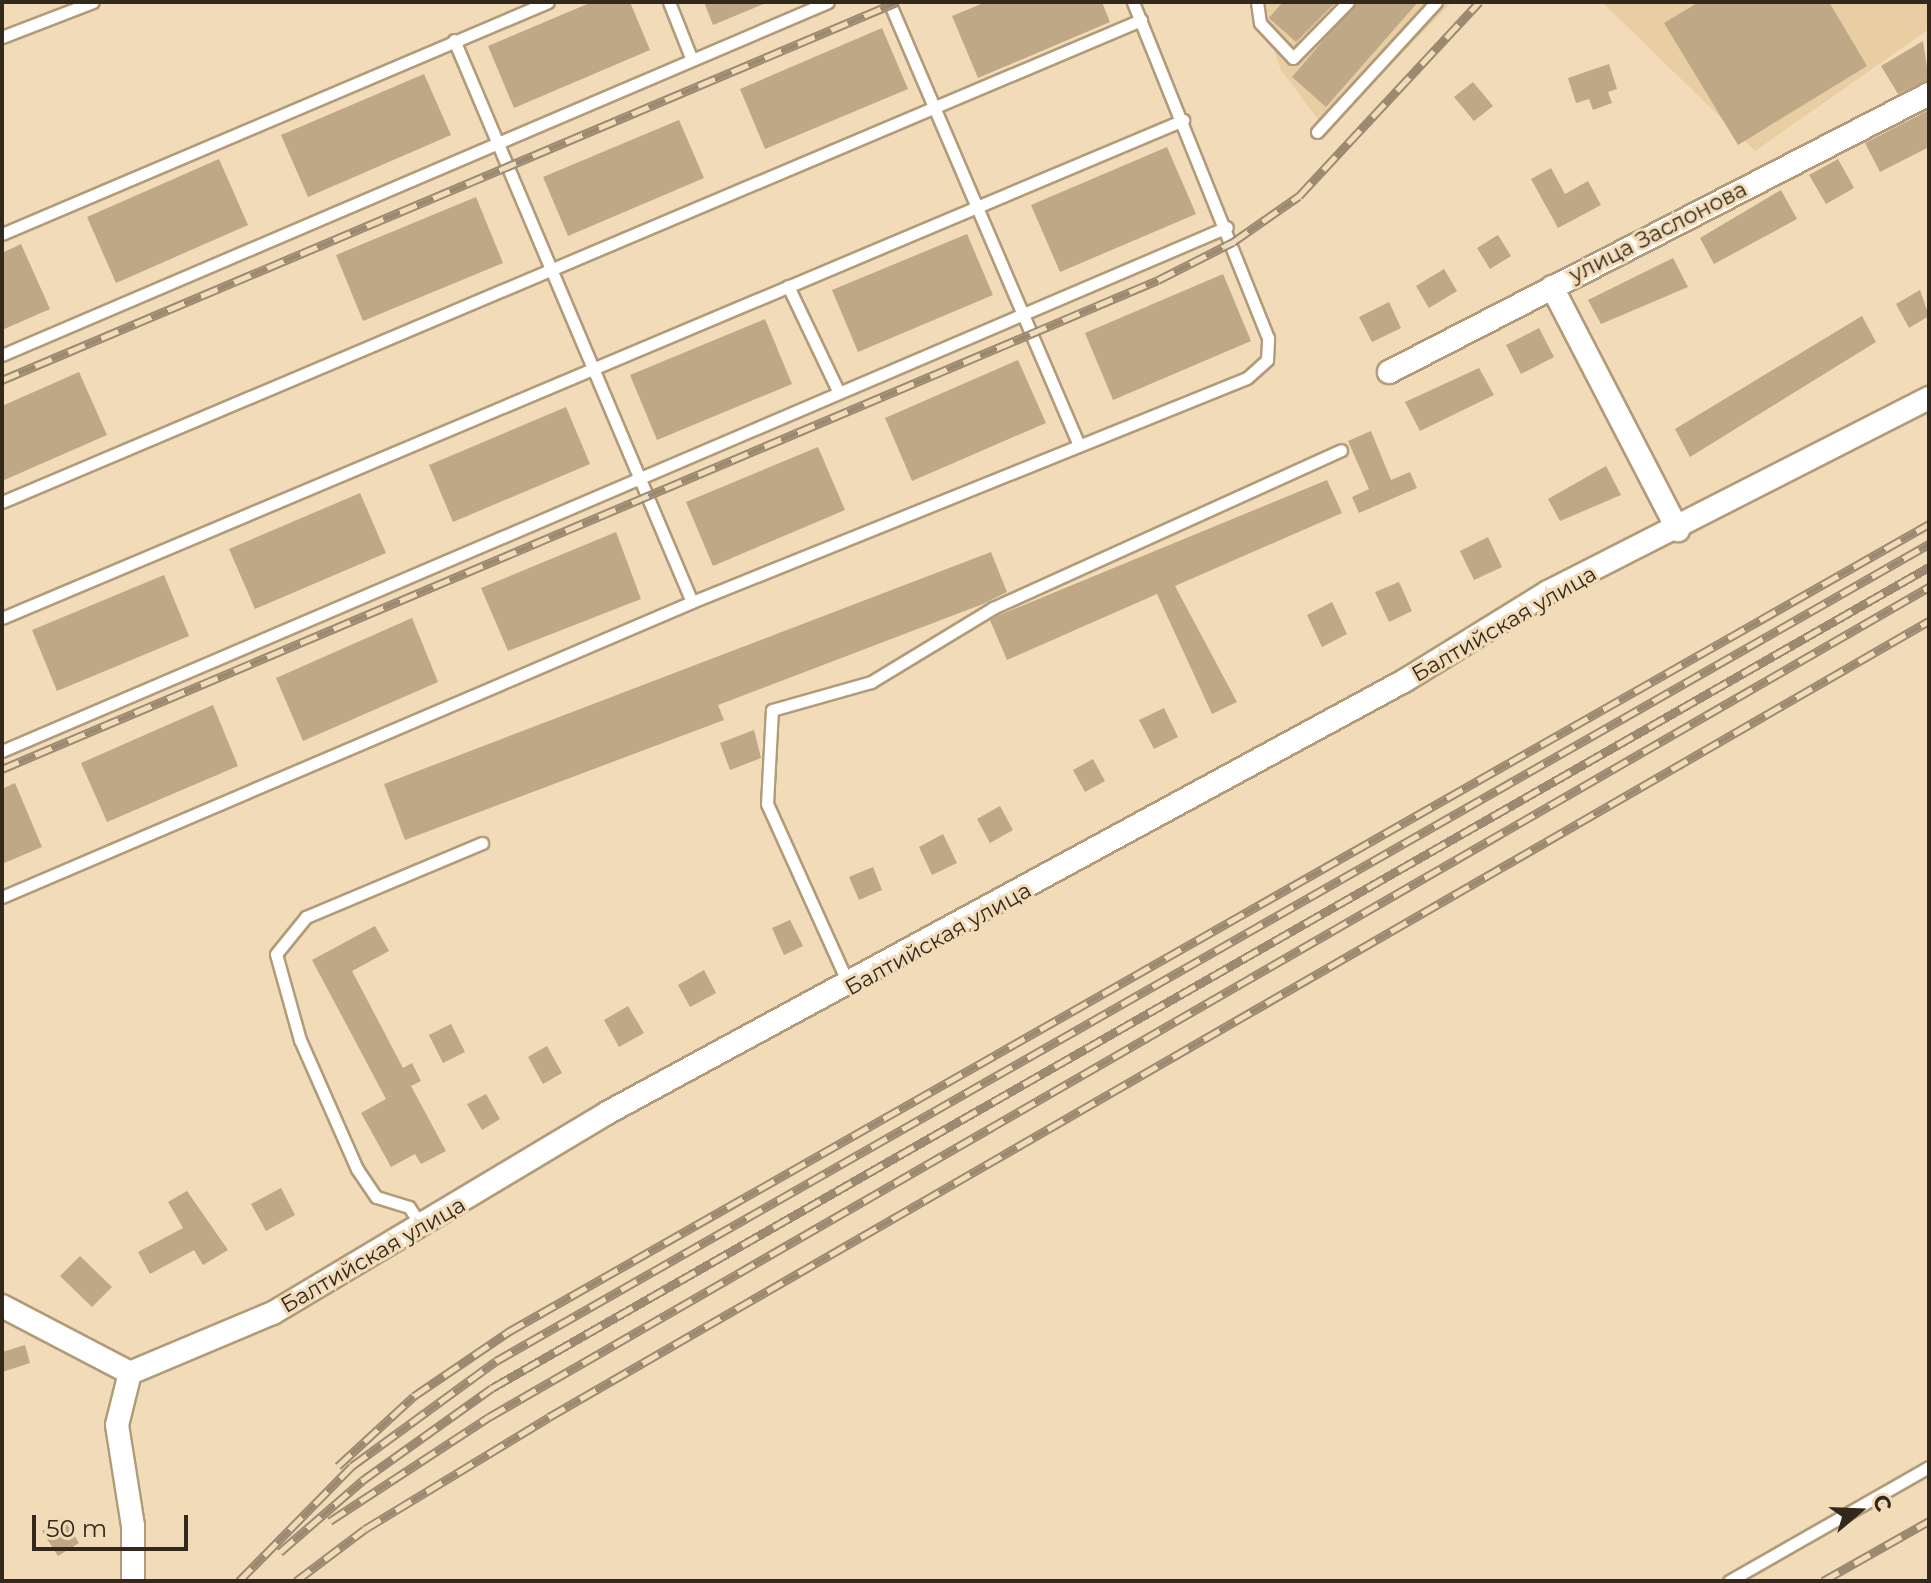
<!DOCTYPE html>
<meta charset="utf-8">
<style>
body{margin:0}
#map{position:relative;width:1931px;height:1583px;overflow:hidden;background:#f2dbb8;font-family:Montserrat,sans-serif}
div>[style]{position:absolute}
.built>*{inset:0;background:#e9cda3}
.building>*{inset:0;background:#bea886}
.roads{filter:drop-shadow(2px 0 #b19b79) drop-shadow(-2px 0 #b19b79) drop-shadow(0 2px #b19b79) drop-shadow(0 -2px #b19b79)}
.lane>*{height:11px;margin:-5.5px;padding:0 5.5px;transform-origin:5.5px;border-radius:5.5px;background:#fff}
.street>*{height:22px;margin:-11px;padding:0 11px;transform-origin:11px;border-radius:11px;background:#fff}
.rail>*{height:9px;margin-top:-4.5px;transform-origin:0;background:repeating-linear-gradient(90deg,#f2dbb8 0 18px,#9b8a71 0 36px);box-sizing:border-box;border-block:2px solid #9b8a71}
span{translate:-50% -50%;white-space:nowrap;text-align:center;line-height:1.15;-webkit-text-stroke:6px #f2dbb8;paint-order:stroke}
.street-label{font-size:22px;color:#32291c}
.frame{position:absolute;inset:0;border:4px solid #32291c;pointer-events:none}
.north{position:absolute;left:1819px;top:1471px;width:80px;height:80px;-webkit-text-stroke:6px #f2dbb8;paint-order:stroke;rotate:71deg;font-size:22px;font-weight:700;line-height:32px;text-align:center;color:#32291c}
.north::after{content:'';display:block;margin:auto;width:28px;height:36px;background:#32291c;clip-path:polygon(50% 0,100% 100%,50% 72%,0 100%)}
.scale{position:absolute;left:32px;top:1515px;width:156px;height:36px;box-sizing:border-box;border:4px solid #32291c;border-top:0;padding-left:10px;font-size:24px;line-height:28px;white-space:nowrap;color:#32291c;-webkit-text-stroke:6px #f2dbb8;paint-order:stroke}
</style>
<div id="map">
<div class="built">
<div style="clip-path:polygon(1258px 2px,1452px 2px,1327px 131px,1281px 70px)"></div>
<div style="clip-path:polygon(1602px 2px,1929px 2px,1929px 29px,1755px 151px)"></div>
</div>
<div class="building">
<div style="clip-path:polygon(592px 2px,630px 2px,650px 50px,514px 108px,488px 46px)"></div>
<div style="clip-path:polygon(704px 2px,768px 2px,713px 25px)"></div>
<div style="clip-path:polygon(986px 2px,1102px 2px,1110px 22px,978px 78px,952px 16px)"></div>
<div style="clip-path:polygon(1283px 2px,1336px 2px,1296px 42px,1269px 18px)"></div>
<div style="clip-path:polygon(1356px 2px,1418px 2px,1326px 107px,1292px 77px)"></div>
<div style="clip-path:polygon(1699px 2px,1829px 2px,1867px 66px,1738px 145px,1664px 23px)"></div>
<div style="clip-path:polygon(882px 28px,908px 89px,765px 149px,740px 89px)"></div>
<div style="clip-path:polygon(1923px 41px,1929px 80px,1898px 94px,1881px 66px)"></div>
<div style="clip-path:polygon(1609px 64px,1617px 89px,1608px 92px,1612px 103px,1593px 110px,1589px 99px,1576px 103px,1568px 78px)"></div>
<div style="clip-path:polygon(424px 74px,451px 135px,308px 197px,281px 135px)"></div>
<div style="clip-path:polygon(1473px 82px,1493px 106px,1474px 121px,1454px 97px)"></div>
<div style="clip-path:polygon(1929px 110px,1929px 147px,1880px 172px,1865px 143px)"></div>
<div style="clip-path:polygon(679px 120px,704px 178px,568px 236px,543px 177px)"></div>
<div style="clip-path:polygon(1167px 147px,1196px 214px,1060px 272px,1031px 205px)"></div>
<div style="clip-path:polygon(219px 159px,248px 225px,116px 283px,87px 217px)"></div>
<div style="clip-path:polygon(1838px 159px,1854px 188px,1826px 204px,1809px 175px)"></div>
<div style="clip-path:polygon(1551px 168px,1565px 194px,1588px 181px,1601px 205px,1558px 228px,1531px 179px)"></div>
<div style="clip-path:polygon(1781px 190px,1797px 219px,1714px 264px,1700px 238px)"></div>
<div style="clip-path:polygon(476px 197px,503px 263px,363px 321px,336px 255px)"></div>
<div style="clip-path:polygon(967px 234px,993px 295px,858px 352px,832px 290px)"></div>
<div style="clip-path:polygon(1498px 235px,1511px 256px,1490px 269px,1477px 248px)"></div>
<div style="clip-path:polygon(21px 244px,50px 309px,2px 330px,2px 253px)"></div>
<div style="clip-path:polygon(1673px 258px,1688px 287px,1601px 324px,1588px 300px)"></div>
<div style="clip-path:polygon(1444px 269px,1457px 291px,1429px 308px,1416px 286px)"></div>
<div style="clip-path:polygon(1223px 274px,1251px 341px,1113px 400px,1085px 333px)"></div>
<div style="clip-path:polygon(1920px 290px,1929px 316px,1909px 328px,1896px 304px)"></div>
<div style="clip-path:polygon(1389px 302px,1401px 328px,1372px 342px,1359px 317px)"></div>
<div style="clip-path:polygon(1862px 316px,1876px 342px,1690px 457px,1675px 429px)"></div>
<div style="clip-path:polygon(765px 319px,792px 384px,657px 440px,630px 375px)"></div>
<div style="clip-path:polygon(1539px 328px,1554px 357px,1521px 374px,1506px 345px)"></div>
<div style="clip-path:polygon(1018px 360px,1046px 423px,912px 481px,885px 418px)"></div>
<div style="clip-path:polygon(1479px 368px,1494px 395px,1420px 431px,1405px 402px)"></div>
<div style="clip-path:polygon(79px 372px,107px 435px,2px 481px,2px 406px)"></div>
<div style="clip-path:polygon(566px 407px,590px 464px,453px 522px,429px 465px)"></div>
<div style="clip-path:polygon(1371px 431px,1391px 480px,1410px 472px,1417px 488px,1359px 513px,1352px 497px,1369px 489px,1348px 441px)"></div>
<div style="clip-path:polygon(818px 447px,845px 510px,713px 566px,686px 502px)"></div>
<div style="clip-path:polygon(1606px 466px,1621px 495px,1560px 521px,1548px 499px)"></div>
<div style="clip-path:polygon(1327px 480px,1342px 513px,1175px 586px,1237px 702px,1212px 714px,1157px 594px,1007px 660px,990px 620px,997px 616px)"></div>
<div style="clip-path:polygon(360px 493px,386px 553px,255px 609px,229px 549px)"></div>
<div style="clip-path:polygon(616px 532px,641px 599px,508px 651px,481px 588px)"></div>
<div style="clip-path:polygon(1488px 537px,1502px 567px,1474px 580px,1460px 551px)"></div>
<div style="clip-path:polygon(991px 552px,1007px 592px,983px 604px,718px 705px,724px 720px,405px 840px,384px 784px)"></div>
<div style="clip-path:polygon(164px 575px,189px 636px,57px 691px,32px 630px)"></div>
<div style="clip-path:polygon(1399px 582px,1412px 611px,1389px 622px,1375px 592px)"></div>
<div style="clip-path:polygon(1332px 602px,1347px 634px,1322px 647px,1307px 615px)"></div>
<div style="clip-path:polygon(412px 618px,438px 682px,303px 741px,276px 678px)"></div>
<div style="clip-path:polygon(213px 705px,238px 766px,107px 822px,81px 763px)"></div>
<div style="clip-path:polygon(1164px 708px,1178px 737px,1154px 749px,1139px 720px)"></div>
<div style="clip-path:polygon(754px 730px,761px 758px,730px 770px,720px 743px)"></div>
<div style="clip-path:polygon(1093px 759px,1105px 781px,1085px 792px,1073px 770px)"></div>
<div style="clip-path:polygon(15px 783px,42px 847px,2px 864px,2px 789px)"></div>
<div style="clip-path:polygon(1000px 806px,1013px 830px,990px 843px,977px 819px)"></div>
<div style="clip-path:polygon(943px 834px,957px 863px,932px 875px,919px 847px)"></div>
<div style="clip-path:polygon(873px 867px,882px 890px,859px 900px,849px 877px)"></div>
<div style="clip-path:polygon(790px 920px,803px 946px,784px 955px,772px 928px)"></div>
<div style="clip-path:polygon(375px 926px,389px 951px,352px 971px,403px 1068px,412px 1063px,421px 1081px,411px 1086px,446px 1151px,421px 1164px,415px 1154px,391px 1167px,361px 1113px,386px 1099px,312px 960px)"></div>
<div style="clip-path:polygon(704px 970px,716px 993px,690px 1007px,678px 985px)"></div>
<div style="clip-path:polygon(628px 1006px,644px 1033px,619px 1047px,604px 1020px)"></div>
<div style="clip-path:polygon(451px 1024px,465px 1052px,443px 1063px,429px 1035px)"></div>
<div style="clip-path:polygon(547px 1046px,562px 1073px,543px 1084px,528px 1057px)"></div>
<div style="clip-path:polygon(486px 1094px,500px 1119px,482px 1130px,467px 1104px)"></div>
<div style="clip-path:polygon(281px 1188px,295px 1215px,266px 1231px,251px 1204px)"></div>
<div style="clip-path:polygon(187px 1191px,228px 1250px,203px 1265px,194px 1250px,150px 1274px,138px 1252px,183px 1228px,168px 1202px)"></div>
<div style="clip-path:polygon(80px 1256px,112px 1287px,92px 1307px,60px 1276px)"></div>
<div style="clip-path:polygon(25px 1345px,30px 1363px,2px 1372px,2px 1352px)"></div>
<div style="clip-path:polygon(63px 1518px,79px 1543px,58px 1556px,42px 1531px)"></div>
</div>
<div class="roads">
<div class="lane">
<div style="left:669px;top:2px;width:62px;rotate:68.4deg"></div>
<div style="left:889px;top:2px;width:481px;rotate:66.8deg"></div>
<div style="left:1257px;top:2px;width:21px;rotate:82deg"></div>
<div style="left:1260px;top:23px;width:48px;rotate:46.7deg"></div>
<div style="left:1293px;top:58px;width:78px;rotate:-45.5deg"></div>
<div style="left:2px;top:37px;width:97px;rotate:-21deg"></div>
<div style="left:454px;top:40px;width:610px;rotate:67.05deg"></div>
<div style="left:1317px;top:132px;width:176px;rotate:-47.5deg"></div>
<div style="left:2px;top:234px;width:593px;rotate:-23.02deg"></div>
<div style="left:788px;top:286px;width:116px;rotate:64.5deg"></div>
<div style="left:2px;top:355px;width:898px;rotate:-23.14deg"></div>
<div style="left:2px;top:502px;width:1237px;rotate:-22.94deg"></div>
<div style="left:2px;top:618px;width:1282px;rotate:-22.86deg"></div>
<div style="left:2px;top:751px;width:1332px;rotate:-23.16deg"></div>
<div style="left:2px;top:897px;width:750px;rotate:-23.15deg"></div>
<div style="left:692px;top:602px;width:598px;rotate:-21.98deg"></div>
<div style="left:1247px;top:378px;width:27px;rotate:-42deg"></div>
<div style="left:1267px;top:360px;width:22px;rotate:-87deg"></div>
<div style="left:1268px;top:338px;width:362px;rotate:-111.9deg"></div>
<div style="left:848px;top:983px;width:196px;rotate:-114.3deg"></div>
<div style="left:767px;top:804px;width:94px;rotate:-87deg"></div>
<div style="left:772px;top:710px;width:103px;rotate:-15.8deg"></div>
<div style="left:871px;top:682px;width:143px;rotate:-31.2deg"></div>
<div style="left:993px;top:608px;width:382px;rotate:-24.4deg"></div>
<div style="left:422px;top:1227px;width:24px;rotate:-123deg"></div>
<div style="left:409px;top:1207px;width:34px;rotate:-163deg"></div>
<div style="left:376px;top:1197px;width:34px;rotate:-124deg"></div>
<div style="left:357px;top:1169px;width:141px;rotate:-113.8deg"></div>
<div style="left:300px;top:1040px;width:89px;rotate:-105.6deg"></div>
<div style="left:276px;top:954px;width:48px;rotate:-51deg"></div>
<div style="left:306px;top:917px;width:191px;rotate:-22.8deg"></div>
<div style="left:1729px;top:1581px;width:230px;rotate:-29.7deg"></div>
</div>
<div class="street">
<div style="left:1552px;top:287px;width:274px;rotate:62.6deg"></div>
<div style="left:1389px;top:372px;width:607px;rotate:-27.24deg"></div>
<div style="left:2px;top:1306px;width:144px;rotate:27.6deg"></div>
<div style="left:133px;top:1581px;width:55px;rotate:-90deg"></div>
<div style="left:133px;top:1526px;width:102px;rotate:-99deg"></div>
<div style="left:117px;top:1425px;width:54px;rotate:-76deg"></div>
<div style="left:130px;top:1373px;width:155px;rotate:-22.8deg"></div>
<div style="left:273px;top:1313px;width:389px;rotate:-30.9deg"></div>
<div style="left:607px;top:1113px;width:907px;rotate:-28.46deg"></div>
<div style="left:1404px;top:681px;width:169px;rotate:-31.7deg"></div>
<div style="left:1548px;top:592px;width:428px;rotate:-27deg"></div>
</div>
</div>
<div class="rail">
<div style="left:2px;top:380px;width:972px;rotate:-22.9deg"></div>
<div style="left:2px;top:769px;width:1255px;rotate:-22.93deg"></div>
<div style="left:1158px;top:280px;width:84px;rotate:-26.9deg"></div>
<div style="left:1233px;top:242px;width:80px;rotate:-34.9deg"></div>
<div style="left:1299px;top:196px;width:265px;rotate:-47.1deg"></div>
<div style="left:338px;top:1466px;width:103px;rotate:-42.6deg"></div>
<div style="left:414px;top:1396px;width:114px;rotate:-34.2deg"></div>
<div style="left:508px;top:1332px;width:1635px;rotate:-29.62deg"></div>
<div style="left:330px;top:1521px;width:190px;rotate:-33.2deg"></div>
<div style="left:489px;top:1417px;width:1662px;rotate:-29.96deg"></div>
<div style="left:280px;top:1552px;width:110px;rotate:-40.9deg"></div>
<div style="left:363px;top:1480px;width:158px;rotate:-35.5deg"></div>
<div style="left:492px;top:1388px;width:1655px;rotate:-29.74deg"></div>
<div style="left:239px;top:1581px;width:161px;rotate:-45.5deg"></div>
<div style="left:352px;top:1466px;width:178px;rotate:-36.1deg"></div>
<div style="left:496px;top:1361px;width:1650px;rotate:-29.69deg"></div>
<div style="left:296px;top:1581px;width:86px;rotate:-37deg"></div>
<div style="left:365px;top:1529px;width:215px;rotate:-31.3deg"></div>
<div style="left:549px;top:1417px;width:1593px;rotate:-29.98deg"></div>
<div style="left:1823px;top:1581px;width:122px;rotate:-29.5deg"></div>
</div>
<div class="street-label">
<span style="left:1658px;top:232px;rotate:-27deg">улица Заслонова</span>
<span style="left:1504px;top:624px;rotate:-30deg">Балтийская улица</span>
<span style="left:938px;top:939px;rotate:-29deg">Балтийская улица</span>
<span style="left:373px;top:1255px;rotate:-30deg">Балтийская улица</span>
</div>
<div class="frame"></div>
<div class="north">С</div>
<div class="scale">50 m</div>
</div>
